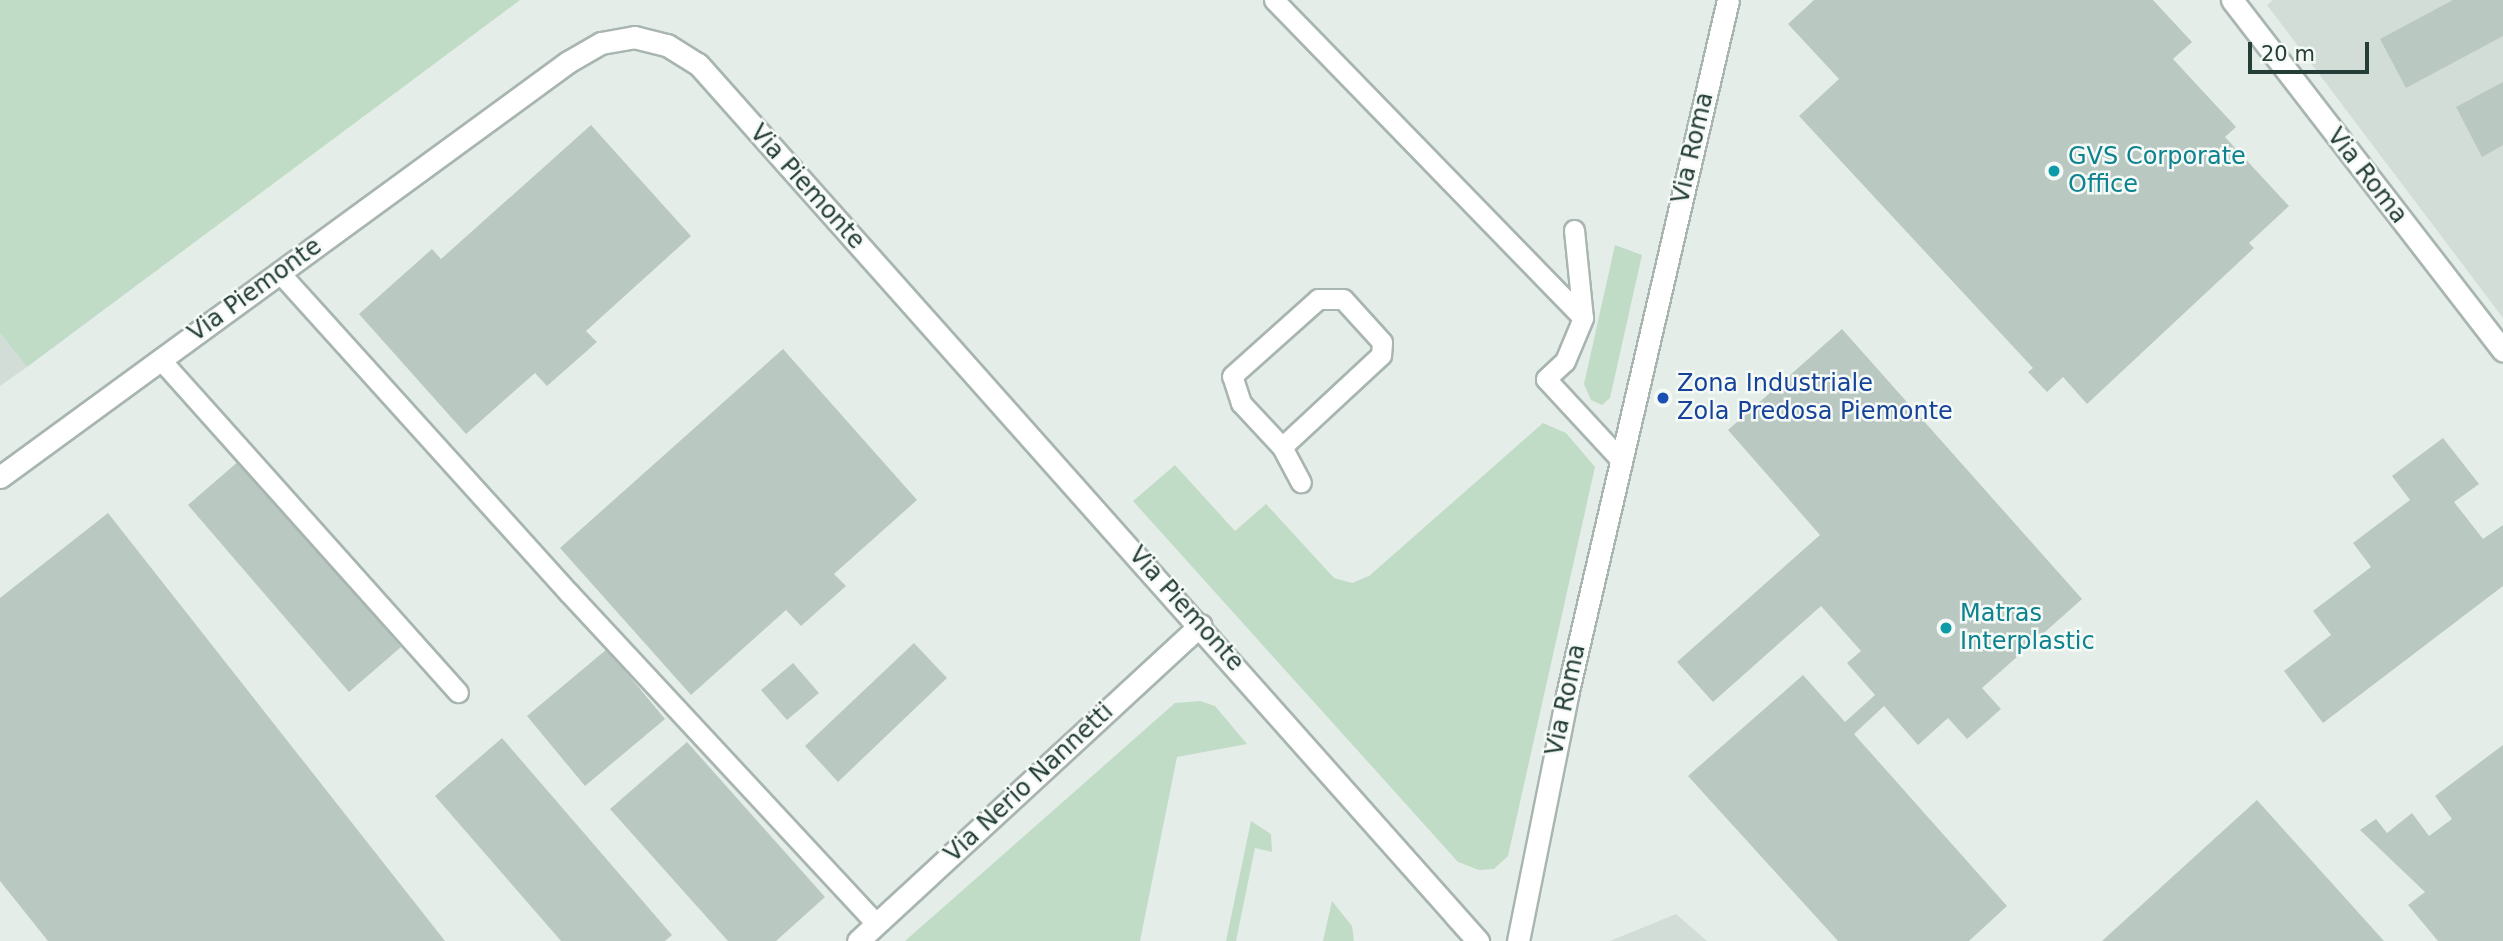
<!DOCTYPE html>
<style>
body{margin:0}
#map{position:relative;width:2503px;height:941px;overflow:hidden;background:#e5ede9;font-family:"DejaVu Sans",sans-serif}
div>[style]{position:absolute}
.built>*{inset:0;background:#d3ddd8}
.green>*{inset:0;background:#c0dcc7}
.building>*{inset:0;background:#bac8c2}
.roads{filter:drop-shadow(2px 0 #a8b5b0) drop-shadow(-2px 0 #a8b5b0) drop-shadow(0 2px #a8b5b0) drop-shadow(0 -2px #a8b5b0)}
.lane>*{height:19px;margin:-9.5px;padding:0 9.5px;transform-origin:9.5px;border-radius:9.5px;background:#fff}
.street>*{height:21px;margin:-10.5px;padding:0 10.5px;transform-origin:10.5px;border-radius:10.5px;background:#fff}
.secondary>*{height:21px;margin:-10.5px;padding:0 10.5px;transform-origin:10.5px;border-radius:10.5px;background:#fff}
.dots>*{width:19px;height:19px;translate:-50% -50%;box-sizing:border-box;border:4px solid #f5faf7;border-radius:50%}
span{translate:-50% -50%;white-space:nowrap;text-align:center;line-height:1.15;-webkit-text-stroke:5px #f5faf7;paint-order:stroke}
.street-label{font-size:24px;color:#253e37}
.culture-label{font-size:24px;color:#0d838f}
.left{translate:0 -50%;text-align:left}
.transit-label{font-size:24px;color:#164399}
.scale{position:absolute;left:2248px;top:42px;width:121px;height:32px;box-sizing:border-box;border:4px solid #253e37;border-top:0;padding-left:9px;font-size:21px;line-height:24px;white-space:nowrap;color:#253e37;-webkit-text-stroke:5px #f5faf7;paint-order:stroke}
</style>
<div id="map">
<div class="built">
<div style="clip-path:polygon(2273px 0,2503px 0,2503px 318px,2267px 5px)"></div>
<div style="clip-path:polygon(0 333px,27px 367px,0 386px)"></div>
<div style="clip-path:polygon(1676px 914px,1707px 941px,1610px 941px)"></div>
</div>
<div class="green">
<div style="clip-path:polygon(0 0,520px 0,27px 367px,0 333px)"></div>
<div style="clip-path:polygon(1615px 245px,1642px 255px,1610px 398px,1602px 405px,1591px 400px,1584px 384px)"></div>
<div style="clip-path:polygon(1543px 423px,1566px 433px,1595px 467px,1508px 856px,1494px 869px,1479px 870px,1458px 862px,1133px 501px,1175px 465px,1235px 531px,1266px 504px,1334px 578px,1352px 583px,1369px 576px)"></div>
<div style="clip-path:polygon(1200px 701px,1215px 706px,1247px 744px,1177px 757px,1140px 941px,905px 941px,1175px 703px)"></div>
<div style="clip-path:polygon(1251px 821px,1271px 834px,1272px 852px,1255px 848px,1236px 941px,1226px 941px)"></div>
<div style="clip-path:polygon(1332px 901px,1352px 926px,1354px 941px,1323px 941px)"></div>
</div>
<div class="building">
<div style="clip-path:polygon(1814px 0,2153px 0,2192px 42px,2173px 59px,2236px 127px,2225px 137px,2289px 206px,2249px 243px,2254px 248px,2087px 404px,2063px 377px,2047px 392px,2028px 372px,2033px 368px,1799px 116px,1839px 79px,1788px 24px)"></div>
<div style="clip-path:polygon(2453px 0,2503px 0,2503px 36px,2406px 88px,2380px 39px)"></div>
<div style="clip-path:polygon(2503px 82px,2503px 145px,2482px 157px,2456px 107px)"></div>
<div style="clip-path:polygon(591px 125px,691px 236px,586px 331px,597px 342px,547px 386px,535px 373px,466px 434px,359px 314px,432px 249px,441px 259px)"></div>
<div style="clip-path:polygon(1842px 329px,2082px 599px,1982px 688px,2001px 709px,1967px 739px,1948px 718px,1918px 745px,1884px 706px,1854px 734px,2007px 906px,1969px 941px,1838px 941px,1688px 776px,1803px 675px,1845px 722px,1875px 695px,1847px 663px,1861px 651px,1821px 606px,1713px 702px,1677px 662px,1820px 535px,1728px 430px)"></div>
<div style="clip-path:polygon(783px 349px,917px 500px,834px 574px,846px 586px,801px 626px,786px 610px,691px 695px,560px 548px)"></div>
<div style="clip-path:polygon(2443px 438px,2479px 484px,2454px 502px,2483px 539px,2503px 525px,2503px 586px,2323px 723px,2284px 671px,2331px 635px,2313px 611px,2371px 567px,2353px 543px,2410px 500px,2392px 476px)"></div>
<div style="clip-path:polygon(240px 460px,401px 647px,349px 692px,188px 505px)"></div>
<div style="clip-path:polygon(108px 513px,445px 941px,48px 941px,0 881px,0 598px)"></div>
<div style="clip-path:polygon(914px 643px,947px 678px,838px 782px,805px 746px)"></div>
<div style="clip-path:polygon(607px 649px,665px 719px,585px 786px,527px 716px)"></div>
<div style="clip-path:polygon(793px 663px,819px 693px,787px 720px,761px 690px)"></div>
<div style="clip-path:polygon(502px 738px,672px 935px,665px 941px,561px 941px,435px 796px)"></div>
<div style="clip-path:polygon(687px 742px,825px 897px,776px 941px,728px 941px,610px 809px)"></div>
<div style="clip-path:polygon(2503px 745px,2503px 941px,2438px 941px,2408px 905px,2425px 892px,2360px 830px,2376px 819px,2387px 833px,2412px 813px,2429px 836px,2452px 819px,2435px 796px)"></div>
<div style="clip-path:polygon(2257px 800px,2384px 941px,2102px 941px,2203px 849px)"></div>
</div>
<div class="roads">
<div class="lane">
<div style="left:1274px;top:0;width:443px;rotate:45.8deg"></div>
<div style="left:1574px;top:230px;width:88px;rotate:84.2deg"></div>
<div style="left:1583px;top:318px;width:47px;rotate:112.7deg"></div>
<div style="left:1565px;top:361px;width:26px;rotate:137deg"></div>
<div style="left:1546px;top:379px;width:109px;rotate:47.2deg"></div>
<div style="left:279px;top:272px;width:433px;rotate:47.9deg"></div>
<div style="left:569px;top:593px;width:452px;rotate:47.1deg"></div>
<div style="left:160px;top:359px;width:447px;rotate:48.2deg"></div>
<div style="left:1282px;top:447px;width:60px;rotate:-133deg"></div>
<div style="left:1241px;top:403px;width:28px;rotate:-108deg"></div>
<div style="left:1232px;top:376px;width:115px;rotate:-41.8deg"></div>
<div style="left:1318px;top:299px;width:25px"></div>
<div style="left:1343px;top:299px;width:58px;rotate:47.8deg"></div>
<div style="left:1382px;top:342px;width:13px;rotate:94deg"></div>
<div style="left:1381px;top:355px;width:135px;rotate:137.1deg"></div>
<div style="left:1282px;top:447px;width:40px;rotate:62deg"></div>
</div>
<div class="street">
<div style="left:2232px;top:0;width:443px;rotate:52.3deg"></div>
<div style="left:0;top:477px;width:703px;rotate:-36.15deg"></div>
<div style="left:568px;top:62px;width:38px;rotate:-30deg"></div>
<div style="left:601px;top:43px;width:34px;rotate:-10deg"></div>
<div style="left:634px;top:37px;width:34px;rotate:14deg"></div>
<div style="left:667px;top:45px;width:36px;rotate:32deg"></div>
<div style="left:698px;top:64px;width:1174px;rotate:48.35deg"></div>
<div style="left:858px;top:941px;width:466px;rotate:-42.7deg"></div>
</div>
<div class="secondary">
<div style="left:1518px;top:941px;width:251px;rotate:-78.7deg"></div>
<div style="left:1567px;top:695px;width:713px;rotate:-76.96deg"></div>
</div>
</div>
<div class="dots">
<div style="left:2054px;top:171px;background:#0f9aa8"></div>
<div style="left:1663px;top:398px;background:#1a4fb4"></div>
<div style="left:1946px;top:628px;background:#0f9aa8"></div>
</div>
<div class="street-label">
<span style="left:1693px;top:148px;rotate:-77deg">Via Roma</span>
<span style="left:2367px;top:176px;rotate:52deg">Via Roma</span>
<span style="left:807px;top:187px;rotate:48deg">Via Piemonte</span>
<span style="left:255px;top:290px;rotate:-36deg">Via Piemonte</span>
<span style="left:1186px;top:609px;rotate:48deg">Via Piemonte</span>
<span style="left:1566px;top:700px;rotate:-78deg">Via Roma</span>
<span style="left:1029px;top:783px;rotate:-43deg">Via Nerio Nannetti</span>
</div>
<div class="culture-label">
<span class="left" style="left:2068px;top:171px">GVS Corporate<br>Office</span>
<span class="left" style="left:1960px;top:628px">Matras<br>Interplastic</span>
</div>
<div class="transit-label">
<span class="left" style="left:1677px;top:398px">Zona Industriale<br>Zola Predosa Piemonte</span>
</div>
<div class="scale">20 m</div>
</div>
